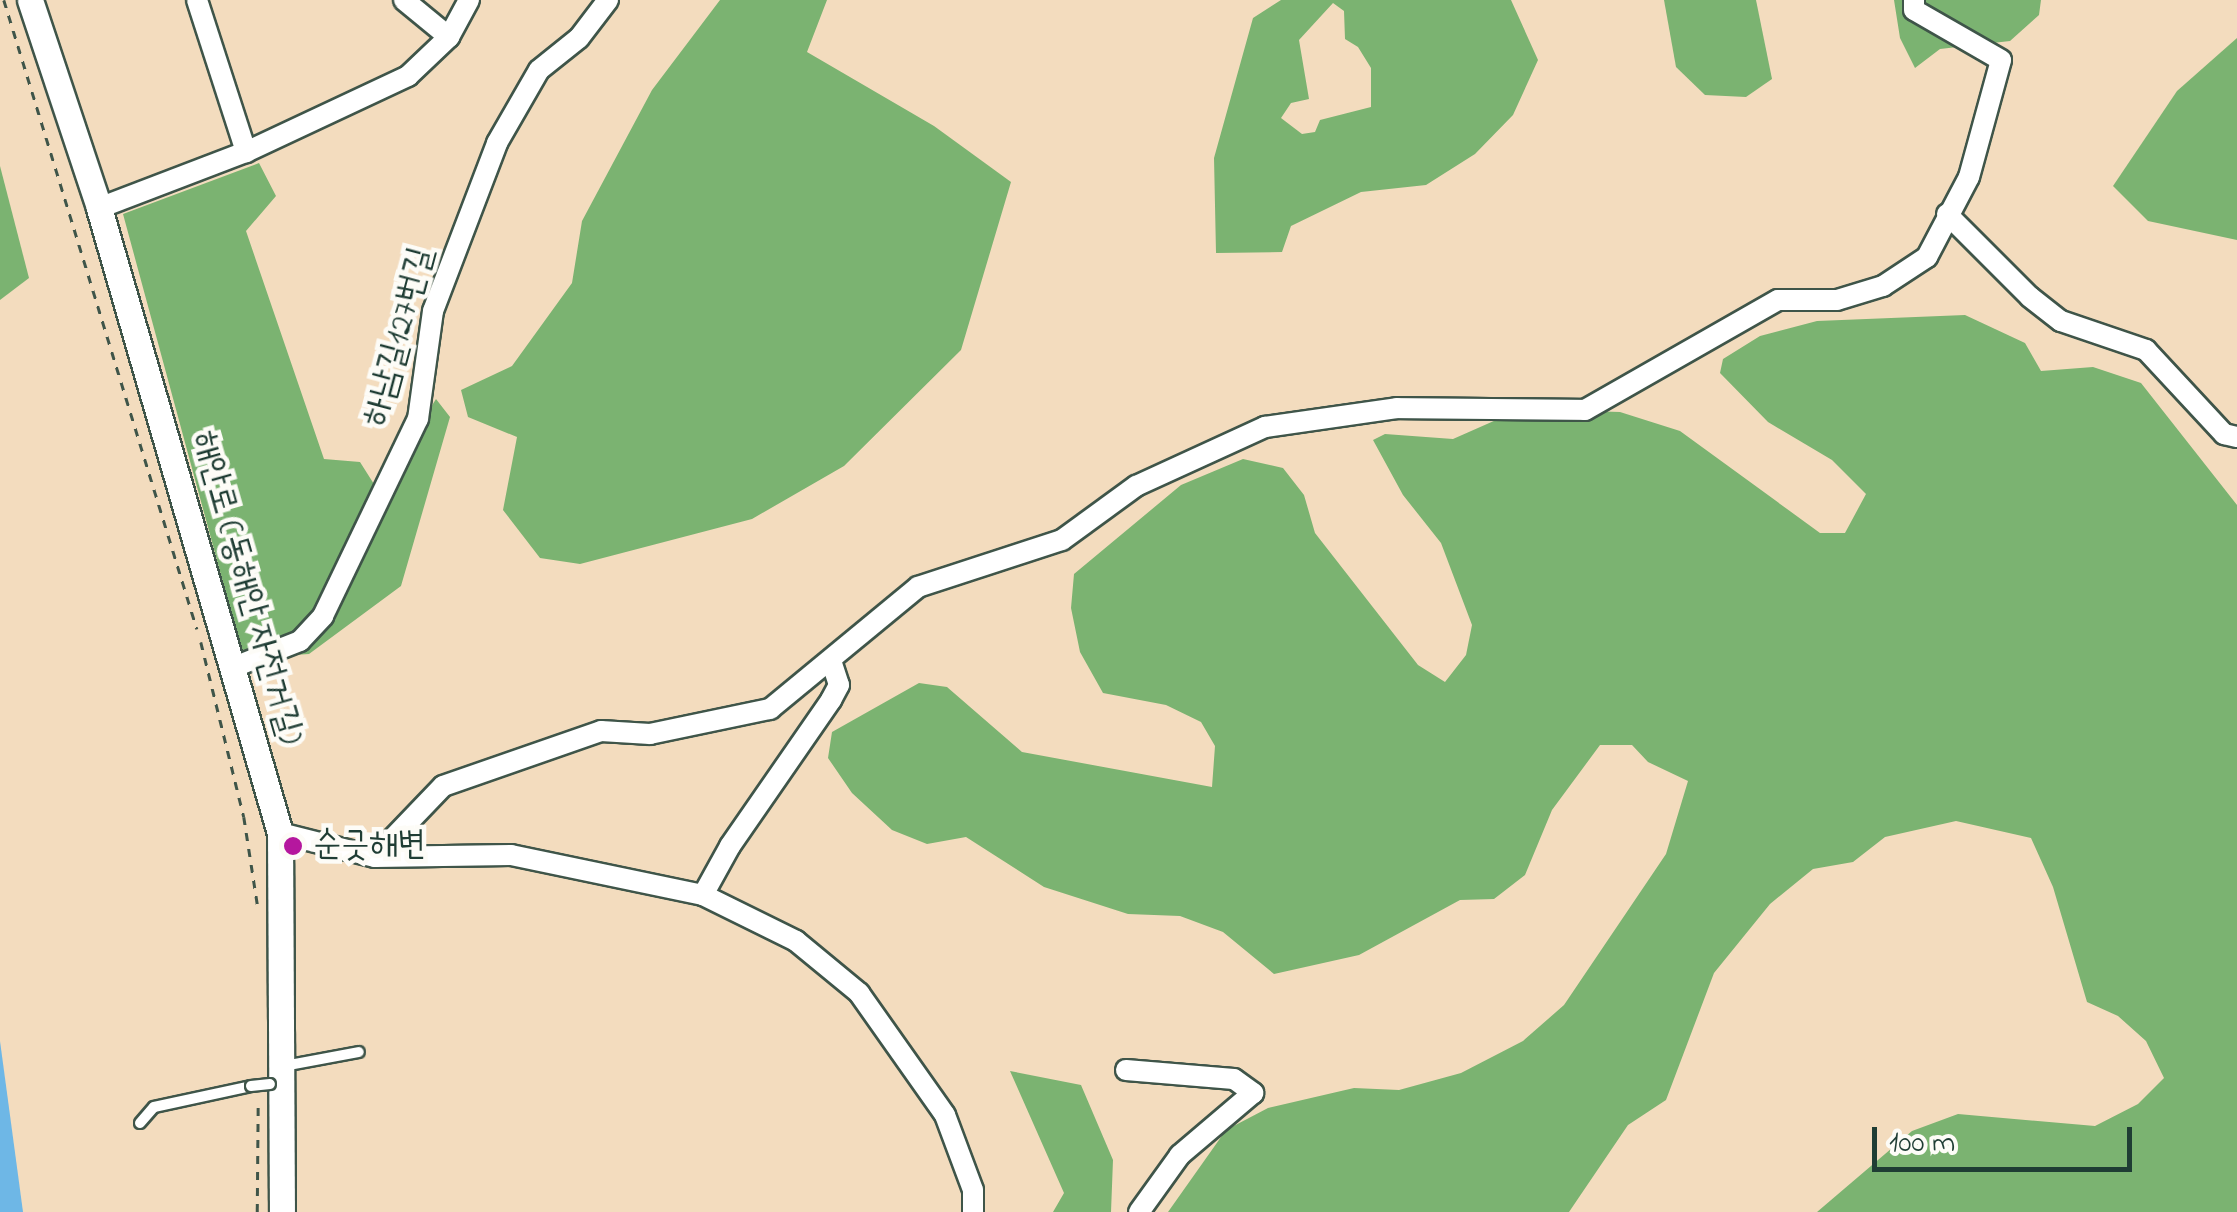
<!DOCTYPE html>
<meta charset="utf-8">
<style>
body{margin:0}
#map{position:relative;width:2237px;height:1212px;overflow:hidden;background:#f3dcbe;font-family:"Indie Flower","Poor Story",sans-serif}
div>[style]{position:absolute}
.forest>*{inset:0;background:#7bb371}
.water>*{inset:0;background:#6eb7e6}
.path>*{height:2.5px;margin-top:-1.25px;transform-origin:0;background:repeating-linear-gradient(90deg,#3f5549 0 8px,transparent 0 16px)}
.roads{filter:drop-shadow(2px 0 #3f5549) drop-shadow(-2px 0 #3f5549) drop-shadow(0 2px #3f5549) drop-shadow(0 -2px #3f5549)}
.service>*{height:10px;margin:-5px;padding:0 5px;transform-origin:5px;border-radius:5px;background:#fff}
.minor>*{height:20px;margin:-10px;padding:0 10px;transform-origin:10px;border-radius:10px;background:#fff}
.tertiary>*{height:25px;margin:-12.5px;padding:0 12.5px;transform-origin:12.5px;border-radius:12.5px;background:#fff}
.bridges{filter:drop-shadow(2px 0 #3f5549) drop-shadow(-2px 0 #3f5549) drop-shadow(0 2px #3f5549) drop-shadow(0 -2px #3f5549)}
.service-bridge>*{height:10px;margin:-5px;padding:0 5px;transform-origin:5px;border-radius:5px;background:#fff}
.dots>*{width:28px;height:28px;translate:-50% -50%;box-sizing:border-box;border:5px solid #fdfcf7;border-radius:50%}
span{translate:-50% -50%;white-space:nowrap;text-align:center;line-height:1.15;-webkit-text-stroke:9px #fdfcf7;paint-order:stroke}
.street-label{font-size:35px;color:#1f3d34}
.poi-label{font-size:35px;color:#1f3d34}
.left{translate:0 -50%;text-align:left}
.scale{position:absolute;left:1872px;top:1127px;width:260px;height:45px;box-sizing:border-box;border:5px solid #1f3d34;border-top:0;padding-left:12px;font-size:30px;line-height:35px;white-space:nowrap;color:#1f3d34;-webkit-text-stroke:8px #fdfcf7;paint-order:stroke}
</style>
<div id="map">
<div class="forest">
<div style="clip-path:polygon(720px 0,827px 0,807px 52px,934px 126px,1011px 182px,961px 350px,844px 466px,752px 519px,580px 564px,540px 558px,503px 510px,517px 437px,468px 417px,461px 390px,512px 366px,572px 283px,582px 221px,652px 90px)"></div>
<div style="clip-path:polygon(evenodd,1281px 0,1511px 0,1538px 60px,1513px 115px,1475px 154px,1426px 185px,1361px 192px,1291px 226px,1282px 252px,1216px 253px,1214px 158px,1253px 18px,1281px 0,1333px 3px,1344px 11px,1345px 39px,1358px 47px,1371px 68px,1371px 107px,1320px 120px,1315px 132px,1302px 134px,1281px 118px,1291px 103px,1309px 99px,1299px 40px,1333px 3px)"></div>
<div style="clip-path:polygon(1664px 0,1756px 0,1772px 79px,1746px 97px,1705px 95px,1676px 67px)"></div>
<div style="clip-path:polygon(1894px 0,2041px 0,2039px 15px,2010px 41px,1940px 49px,1915px 68px,1900px 38px)"></div>
<div style="clip-path:polygon(2237px 38px,2237px 240px,2148px 221px,2113px 186px,2177px 91px)"></div>
<div style="clip-path:polygon(259px 163px,276px 196px,246px 231px,324px 459px,360px 462px,379px 492px,436px 399px,450px 417px,401px 586px,309px 654px,265px 657px,241px 649px,123px 214px)"></div>
<div style="clip-path:polygon(0 166px,29px 278px,0 300px)"></div>
<div style="clip-path:polygon(1965px 315px,2025px 343px,2041px 371px,2093px 367px,2141px 383px,2237px 505px,2237px 1212px,1817px 1212px,1912px 1131px,1958px 1114px,2095px 1126px,2138px 1104px,2164px 1078px,2146px 1041px,2118px 1016px,2087px 1002px,2053px 887px,2031px 838px,1956px 821px,1885px 837px,1853px 862px,1813px 869px,1770px 904px,1714px 973px,1666px 1100px,1628px 1125px,1569px 1212px,1168px 1212px,1226px 1130px,1268px 1108px,1354px 1088px,1399px 1090px,1461px 1073px,1523px 1041px,1564px 1005px,1666px 854px,1688px 781px,1648px 762px,1632px 745px,1600px 745px,1552px 810px,1525px 875px,1494px 899px,1460px 900px,1359px 955px,1274px 974px,1223px 932px,1180px 916px,1128px 914px,1044px 887px,966px 837px,927px 844px,892px 830px,852px 793px,828px 758px,832px 732px,919px 683px,947px 687px,1022px 752px,1212px 787px,1215px 746px,1201px 722px,1166px 705px,1103px 693px,1080px 652px,1071px 608px,1074px 574px,1181px 485px,1243px 459px,1283px 468px,1304px 495px,1315px 533px,1418px 665px,1445px 682px,1466px 655px,1472px 625px,1441px 543px,1403px 495px,1373px 440px,1385px 434px,1453px 439px,1521px 409px,1620px 412px,1680px 431px,1820px 533px,1845px 533px,1866px 494px,1832px 460px,1768px 422px,1720px 373px,1723px 359px,1760px 336px,1817px 321px)"></div>
<div style="clip-path:polygon(1010px 1071px,1081px 1085px,1113px 1160px,1111px 1212px,1053px 1212px,1064px 1193px)"></div>
</div>
<div class="water">
<div style="clip-path:polygon(0 1041px,23px 1212px,0 1212px)"></div>
</div>
<div class="path">
<div style="left:4px;top:0;width:658px;rotate:72.94deg"></div>
<div style="left:201px;top:642px;width:180px;rotate:76.2deg"></div>
<div style="left:244px;top:817px;width:91px;rotate:81.2deg"></div>
<div style="left:257px;top:1212px;width:112px;rotate:-89.5deg"></div>
</div>
<div class="roads">
<div class="service">
<div style="left:284px;top:1066px;width:76px;rotate:-10.6deg"></div>
<div style="left:140px;top:1123px;width:21px;rotate:-49deg"></div>
<div style="left:154px;top:1107px;width:99px;rotate:-12.2deg"></div>
</div>
<div class="minor">
<div style="left:197px;top:0;width:160px;rotate:72.1deg"></div>
<div style="left:404px;top:0;width:58px;rotate:39.4deg"></div>
<div style="left:99px;top:208px;width:157px;rotate:-20.9deg"></div>
<div style="left:246px;top:152px;width:179px;rotate:-25.1deg"></div>
<div style="left:408px;top:76px;width:57px;rotate:-43.6deg"></div>
<div style="left:449px;top:37px;width:42px;rotate:-61.6deg"></div>
<div style="left:1947px;top:214px;width:117px;rotate:45deg"></div>
<div style="left:2030px;top:297px;width:39px;rotate:38deg"></div>
<div style="left:2061px;top:321px;width:90px;rotate:18.8deg"></div>
<div style="left:2146px;top:350px;width:115px;rotate:47.1deg"></div>
<div style="left:2224px;top:434px;width:13px;rotate:13deg"></div>
<div style="left:234px;top:667px;width:71px;rotate:-21.5deg"></div>
<div style="left:300px;top:641px;width:34px;rotate:-47deg"></div>
<div style="left:323px;top:616px;width:219px;rotate:-64.3deg"></div>
<div style="left:418px;top:419px;width:109px;rotate:-82.1deg"></div>
<div style="left:433px;top:311px;width:180px;rotate:-69.1deg"></div>
<div style="left:497px;top:143px;width:84px;rotate:-60.1deg"></div>
<div style="left:539px;top:70px;width:51px;rotate:-38.7deg"></div>
<div style="left:579px;top:38px;width:48px;rotate:-52.7deg"></div>
<div style="left:280px;top:833px;width:98px;rotate:14.2deg"></div>
<div style="left:375px;top:857px;width:98px;rotate:-46.2deg"></div>
<div style="left:443px;top:786px;width:167px;rotate:-19.2deg"></div>
<div style="left:601px;top:731px;width:49px;rotate:3.5deg"></div>
<div style="left:650px;top:734px;width:123px;rotate:-11.8deg"></div>
<div style="left:770px;top:709px;width:192px;rotate:-39.5deg"></div>
<div style="left:918px;top:587px;width:151px;rotate:-18.1deg"></div>
<div style="left:1062px;top:540px;width:92px;rotate:-36.1deg"></div>
<div style="left:1136px;top:486px;width:142px;rotate:-24.6deg"></div>
<div style="left:1265px;top:427px;width:133px;rotate:-8.2deg"></div>
<div style="left:1397px;top:408px;width:188px;rotate:0.6deg"></div>
<div style="left:1585px;top:410px;width:222px;rotate:-29.7deg"></div>
<div style="left:1778px;top:300px;width:59px"></div>
<div style="left:1837px;top:300px;width:48px;rotate:-16.9deg"></div>
<div style="left:1883px;top:286px;width:53px;rotate:-33.4deg"></div>
<div style="left:1927px;top:257px;width:90px;rotate:-62.3deg"></div>
<div style="left:1969px;top:177px;width:121px;rotate:-74.7deg"></div>
<div style="left:2001px;top:60px;width:100px;rotate:-150.1deg"></div>
<div style="left:1914px;top:10px;width:10px;rotate:-90deg"></div>
<div style="left:375px;top:857px;width:136px;rotate:-0.8deg"></div>
<div style="left:511px;top:855px;width:196px;rotate:11.8deg"></div>
<div style="left:703px;top:895px;width:56px;rotate:-61.1deg"></div>
<div style="left:730px;top:846px;width:178px;rotate:-55.3deg"></div>
<div style="left:831px;top:700px;width:17px;rotate:-62deg"></div>
<div style="left:839px;top:685px;width:25px;rotate:-108deg"></div>
<div style="left:703px;top:895px;width:104px;rotate:26.3deg"></div>
<div style="left:796px;top:941px;width:82px;rotate:39.5deg"></div>
<div style="left:859px;top:993px;width:149px;rotate:54.8deg"></div>
<div style="left:945px;top:1115px;width:80px;rotate:69.5deg"></div>
<div style="left:973px;top:1190px;width:22px;rotate:90deg"></div>
<div style="left:1126px;top:1070px;width:108px;rotate:4.8deg"></div>
<div style="left:1234px;top:1079px;width:24px;rotate:36deg"></div>
<div style="left:1253px;top:1093px;width:96px;rotate:139.7deg"></div>
<div style="left:1180px;top:1155px;width:70px;rotate:125.7deg"></div>
</div>
<div class="tertiary">
<div style="left:30px;top:0;width:219px;rotate:71.6deg"></div>
<div style="left:99px;top:208px;width:651px;rotate:73.85deg"></div>
<div style="left:280px;top:833px;width:379px;rotate:89.7deg"></div>
</div>
</div>
<div class="bridges">
<div class="service-bridge">
<div style="left:251px;top:1086px;width:19px;rotate:-6deg"></div>
</div>
</div>
<div class="dots">
<div style="left:293px;top:846px;background:#b5179e"></div>
</div>
<div class="street-label">
<span style="left:400px;top:337px;rotate:-75deg">하남길127번길</span>
<span style="left:246px;top:588px;rotate:74deg">해안로 (동해안 자전거길)</span>
</div>
<div class="poi-label">
<span class="left" style="left:313px;top:846px">순긋해변</span>
</div>
<div class="scale">100 m</div>
</div>
